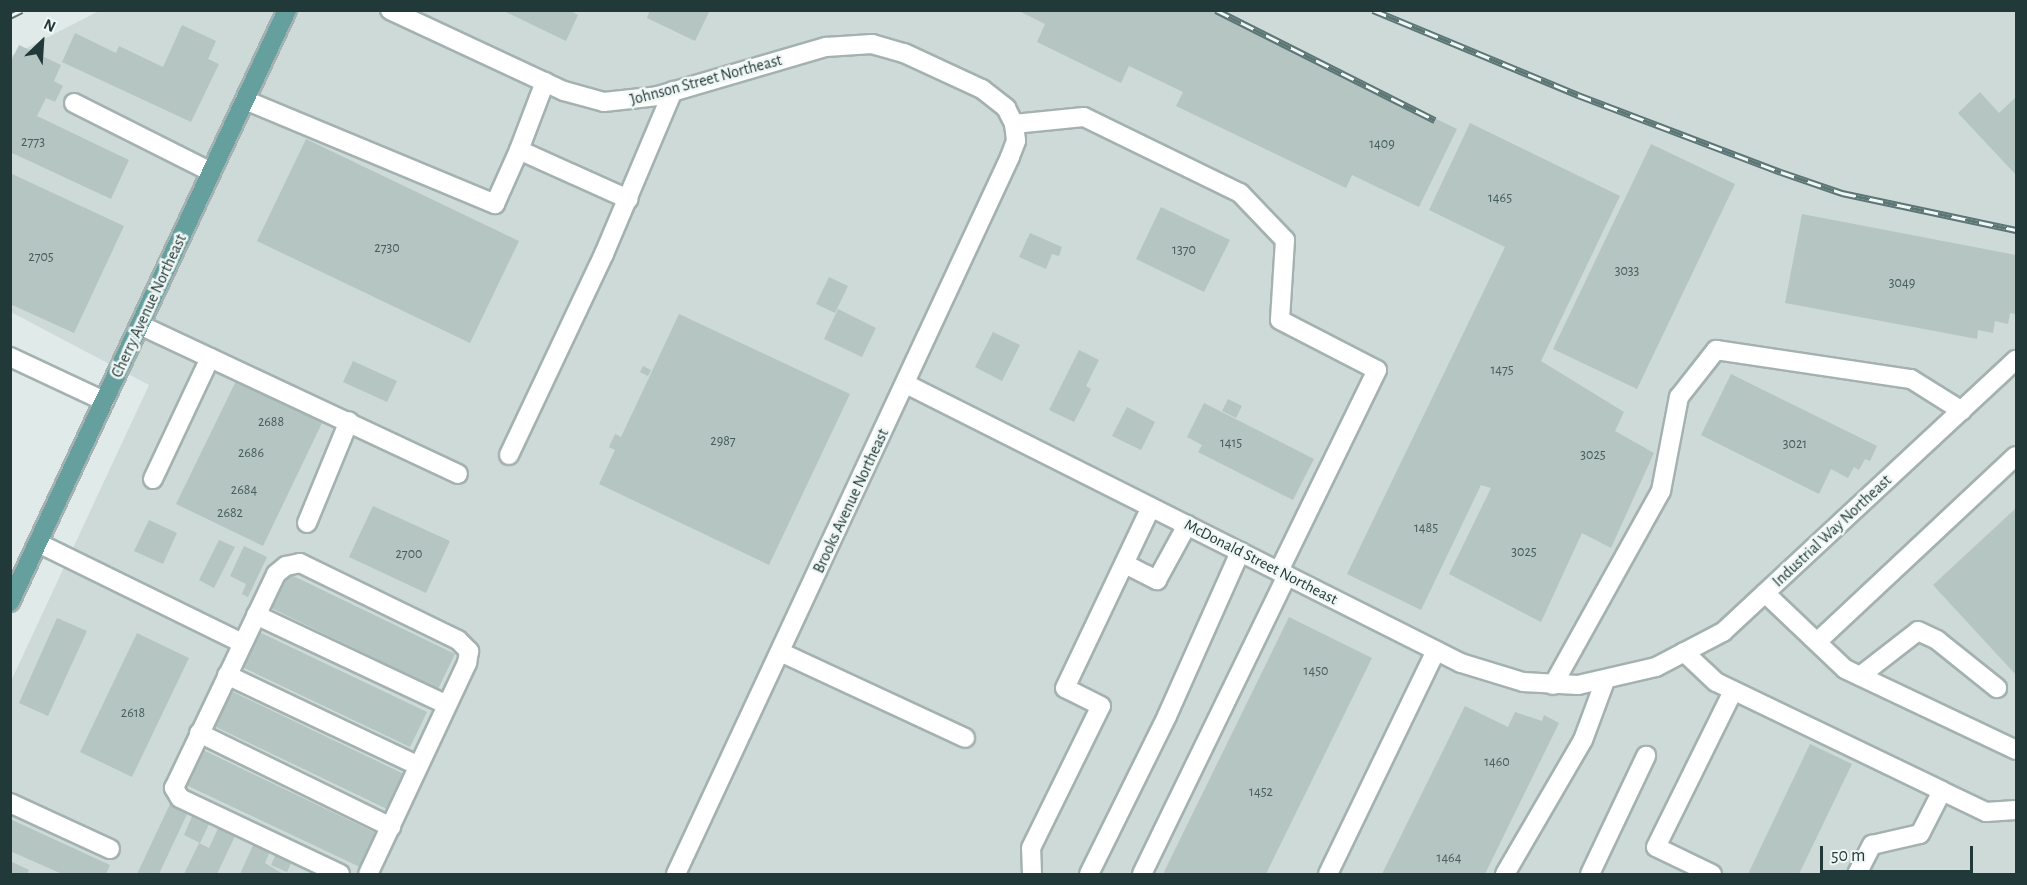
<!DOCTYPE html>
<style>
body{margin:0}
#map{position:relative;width:2027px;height:885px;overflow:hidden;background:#e0eae8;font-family:"Alegreya Sans",sans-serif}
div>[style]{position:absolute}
.built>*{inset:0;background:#cedad7}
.building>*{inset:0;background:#b5c5c2}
.roads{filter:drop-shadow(2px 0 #a3b2b0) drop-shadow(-2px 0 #a3b2b0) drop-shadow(0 2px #a3b2b0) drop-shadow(0 -2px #a3b2b0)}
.minor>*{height:18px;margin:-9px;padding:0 9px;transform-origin:9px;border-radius:9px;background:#fff}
.major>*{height:18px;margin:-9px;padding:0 9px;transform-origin:9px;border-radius:9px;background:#659f9e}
.rail>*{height:7px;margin-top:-3.5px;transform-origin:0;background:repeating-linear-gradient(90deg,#f0f7f5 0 14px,#5b7675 0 28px);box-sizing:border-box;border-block:2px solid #5b7675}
span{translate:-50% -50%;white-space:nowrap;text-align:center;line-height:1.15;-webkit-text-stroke:5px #f0f7f5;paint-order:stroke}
.number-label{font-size:14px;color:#465d5b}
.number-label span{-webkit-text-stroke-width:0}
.street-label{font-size:16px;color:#213a39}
.frame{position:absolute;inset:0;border:12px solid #213a39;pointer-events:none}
.north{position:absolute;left:12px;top:12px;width:60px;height:60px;-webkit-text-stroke:4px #f0f7f5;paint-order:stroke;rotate:25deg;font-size:16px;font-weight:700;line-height:24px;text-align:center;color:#213a39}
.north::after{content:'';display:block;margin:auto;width:21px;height:27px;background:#213a39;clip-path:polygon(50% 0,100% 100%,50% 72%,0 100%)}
.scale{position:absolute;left:1820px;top:846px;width:153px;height:27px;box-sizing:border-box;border:3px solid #213a39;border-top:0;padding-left:8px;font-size:18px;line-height:21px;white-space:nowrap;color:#213a39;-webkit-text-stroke:4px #f0f7f5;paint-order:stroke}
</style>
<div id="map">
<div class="built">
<div style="clip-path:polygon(99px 11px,2016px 11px,2016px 874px,11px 874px,11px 681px,149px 385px,11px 312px,11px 56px)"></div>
</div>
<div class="building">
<div style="clip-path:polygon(502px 10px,569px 10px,578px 15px,566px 41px)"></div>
<div style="clip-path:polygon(650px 10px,710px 10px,695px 41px,647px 18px)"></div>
<div style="clip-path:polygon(1017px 10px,1211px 10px,1457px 129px,1419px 207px,1352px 175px,1346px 188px,1176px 106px,1183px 92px,1129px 66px,1121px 83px,1037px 42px,1045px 24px)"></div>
<div style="clip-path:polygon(182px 25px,216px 41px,208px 59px,219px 64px,191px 122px,62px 62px,75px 33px,116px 53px,119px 46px,163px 67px)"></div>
<div style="clip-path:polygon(19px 45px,61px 65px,54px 81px,63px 86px,55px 102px,46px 98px,37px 116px,129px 160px,111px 199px,10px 152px,10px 63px)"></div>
<div style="clip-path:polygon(1980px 92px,1999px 113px,2016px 97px,2016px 175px,1958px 113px)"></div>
<div style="clip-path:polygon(1470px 123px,1620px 196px,1541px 361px,1624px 412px,1615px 431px,1654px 453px,1611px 548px,1582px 533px,1541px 622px,1449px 574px,1491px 488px,1481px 485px,1421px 610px,1347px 574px,1505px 247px,1429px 210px)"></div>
<div style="clip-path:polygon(306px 139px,519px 241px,470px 343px,257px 241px)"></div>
<div style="clip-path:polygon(1651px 144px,1735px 184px,1637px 389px,1553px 349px)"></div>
<div style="clip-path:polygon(10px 173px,124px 226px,74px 333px,10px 304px)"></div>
<div style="clip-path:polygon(1161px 207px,1230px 240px,1204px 292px,1136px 259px)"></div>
<div style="clip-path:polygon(1802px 214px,2016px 255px,2016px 314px,2010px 313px,2008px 324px,1995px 321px,1993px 333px,1978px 330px,1977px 339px,1785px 303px)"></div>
<div style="clip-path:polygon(1030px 233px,1062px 247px,1059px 256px,1052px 254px,1046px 269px,1019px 257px)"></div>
<div style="clip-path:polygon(829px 277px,848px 286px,835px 313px,816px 304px)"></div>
<div style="clip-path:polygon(838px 309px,876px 328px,862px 357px,824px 339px)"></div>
<div style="clip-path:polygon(679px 314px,850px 394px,769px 565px,599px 484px,615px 450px,609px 447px,615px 434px,621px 437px)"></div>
<div style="clip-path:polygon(993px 332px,1020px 345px,1002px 381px,975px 367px)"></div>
<div style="clip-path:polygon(1079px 350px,1099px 360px,1086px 386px,1091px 389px,1074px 422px,1049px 410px)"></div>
<div style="clip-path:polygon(353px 361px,397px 381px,387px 402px,343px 382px)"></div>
<div style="clip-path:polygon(643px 366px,651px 370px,648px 376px,640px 372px)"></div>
<div style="clip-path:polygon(1731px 374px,1877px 446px,1870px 461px,1865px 459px,1859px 470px,1854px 467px,1848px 478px,1831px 469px,1819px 494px,1701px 435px)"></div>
<div style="clip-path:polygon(236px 381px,322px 423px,263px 546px,176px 504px)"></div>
<div style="clip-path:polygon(1228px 399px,1242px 406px,1236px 418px,1222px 411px)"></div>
<div style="clip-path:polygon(1204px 403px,1314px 459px,1293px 500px,1198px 452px,1202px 445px,1187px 437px)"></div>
<div style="clip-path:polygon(1127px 407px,1155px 422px,1141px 450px,1112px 436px)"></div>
<div style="clip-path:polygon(373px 506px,450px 541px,426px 593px,349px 557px)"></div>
<div style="clip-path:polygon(2016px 508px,2016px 675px,1933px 585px)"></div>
<div style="clip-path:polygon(149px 520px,177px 533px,163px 564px,134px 551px)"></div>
<div style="clip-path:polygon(219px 540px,235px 547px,214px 588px,199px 580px)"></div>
<div style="clip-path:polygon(244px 546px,267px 557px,248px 597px,242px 594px,246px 584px,230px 576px)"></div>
<div style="clip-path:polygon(285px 572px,455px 654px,438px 689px,269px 607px)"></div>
<div style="clip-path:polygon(1289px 617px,1372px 658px,1266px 874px,1163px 874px)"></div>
<div style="clip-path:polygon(57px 618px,87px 631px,48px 716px,19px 703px)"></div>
<div style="clip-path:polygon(257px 631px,427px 712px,410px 747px,240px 666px)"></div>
<div style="clip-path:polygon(137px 633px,189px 658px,132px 777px,80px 752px)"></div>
<div style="clip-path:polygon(229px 690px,406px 775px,389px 810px,212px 725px)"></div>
<div style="clip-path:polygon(1465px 706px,1508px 727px,1515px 712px,1542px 721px,1544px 715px,1559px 723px,1485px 874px,1382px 874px)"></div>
<div style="clip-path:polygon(1810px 744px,1852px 764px,1799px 874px,1748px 874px)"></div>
<div style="clip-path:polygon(201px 749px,378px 834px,362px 868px,184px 784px)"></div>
<div style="clip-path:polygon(170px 804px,188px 812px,159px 874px,137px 874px)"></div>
<div style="clip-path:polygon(193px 814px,210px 822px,200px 843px,184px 835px)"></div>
<div style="clip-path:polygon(10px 819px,110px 865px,106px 874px,62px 874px,10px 851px)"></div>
<div style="clip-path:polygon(219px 826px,236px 834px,217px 874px,184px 874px,199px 843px,209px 848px)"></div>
<div style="clip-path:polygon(255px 841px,271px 849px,265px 863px,283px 874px,240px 874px)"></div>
<div style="clip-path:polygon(277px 852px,293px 859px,287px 872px,271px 865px)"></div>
<div style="clip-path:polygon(12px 862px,29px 870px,27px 874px,10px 874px)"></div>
</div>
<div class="roads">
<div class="minor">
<div style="left:390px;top:10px;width:192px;rotate:25deg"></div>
<div style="left:564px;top:91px;width:41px;rotate:15.4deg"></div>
<div style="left:604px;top:102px;width:54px;rotate:-6.3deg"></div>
<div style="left:658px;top:96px;width:175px;rotate:-16.3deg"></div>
<div style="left:826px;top:47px;width:46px;rotate:-3.7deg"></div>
<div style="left:872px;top:44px;width:33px;rotate:16deg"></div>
<div style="left:904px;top:53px;width:86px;rotate:24.8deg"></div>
<div style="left:982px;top:89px;width:31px;rotate:38deg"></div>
<div style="left:1006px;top:108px;width:18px;rotate:63deg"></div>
<div style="left:1014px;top:124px;width:17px;rotate:83deg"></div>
<div style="left:1016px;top:141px;width:17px;rotate:111deg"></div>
<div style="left:1010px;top:157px;width:791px;rotate:114.98deg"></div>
<div style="left:245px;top:100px;width:271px;rotate:22.6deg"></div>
<div style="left:495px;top:204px;width:59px;rotate:-66deg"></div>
<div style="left:519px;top:150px;width:120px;rotate:24.2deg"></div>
<div style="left:74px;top:103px;width:153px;rotate:26.7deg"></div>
<div style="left:1014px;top:124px;width:70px;rotate:-5.7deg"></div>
<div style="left:1084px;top:117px;width:174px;rotate:26deg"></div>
<div style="left:1240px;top:193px;width:65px;rotate:46.2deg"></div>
<div style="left:1285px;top:240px;width:80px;rotate:93.6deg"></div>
<div style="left:1280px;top:320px;width:109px;rotate:27.3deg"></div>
<div style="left:1377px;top:370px;width:224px;rotate:116deg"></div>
<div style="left:519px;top:150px;width:73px;rotate:-69.1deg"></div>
<div style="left:140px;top:325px;width:351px;rotate:25.1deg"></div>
<div style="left:10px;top:357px;width:104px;rotate:25.1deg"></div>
<div style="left:906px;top:384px;width:621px;rotate:26.69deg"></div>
<div style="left:1461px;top:663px;width:65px;rotate:17deg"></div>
<div style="left:1523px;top:682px;width:55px;rotate:3.1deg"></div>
<div style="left:1578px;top:685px;width:80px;rotate:-13deg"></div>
<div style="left:1656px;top:667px;width:76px;rotate:-27.6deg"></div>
<div style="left:1723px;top:632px;width:400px;rotate:-42.9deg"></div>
<div style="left:509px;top:455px;width:222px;rotate:-64.7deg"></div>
<div style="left:604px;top:254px;width:177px;rotate:-67.1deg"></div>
<div style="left:153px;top:479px;width:134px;rotate:-64.8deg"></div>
<div style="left:307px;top:523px;width:110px;rotate:-67.6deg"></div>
<div style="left:38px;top:543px;width:227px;rotate:26.1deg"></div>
<div style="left:1125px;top:564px;width:36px;rotate:27deg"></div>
<div style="left:1157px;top:580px;width:63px;rotate:-61.4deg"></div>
<div style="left:1765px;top:593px;width:110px;rotate:43.5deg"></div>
<div style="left:1845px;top:669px;width:189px;rotate:25.3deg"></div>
<div style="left:256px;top:615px;width:211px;rotate:25.2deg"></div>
<div style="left:1817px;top:642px;width:272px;rotate:-43.1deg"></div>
<div style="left:780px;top:652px;width:204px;rotate:24.9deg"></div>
<div style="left:1684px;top:652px;width:44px;rotate:43.2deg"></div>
<div style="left:1716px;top:682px;width:251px;rotate:25.7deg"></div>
<div style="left:1942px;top:791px;width:49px;rotate:25.5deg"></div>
<div style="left:1986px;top:812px;width:30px;rotate:-4deg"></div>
<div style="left:227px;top:675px;width:212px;rotate:25.4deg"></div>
<div style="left:1860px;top:676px;width:73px;rotate:-37.8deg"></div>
<div style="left:1918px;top:631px;width:21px;rotate:25deg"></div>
<div style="left:1937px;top:640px;width:77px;rotate:38.7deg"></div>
<div style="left:1553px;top:685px;width:222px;rotate:-60.9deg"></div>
<div style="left:1661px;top:491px;width:96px;rotate:-79.2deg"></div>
<div style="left:1679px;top:397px;width:60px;rotate:-51.8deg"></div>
<div style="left:1716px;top:350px;width:197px;rotate:8.5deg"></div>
<div style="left:1911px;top:379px;width:60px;rotate:32.1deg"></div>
<div style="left:199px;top:733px;width:214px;rotate:26.1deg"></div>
<div style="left:10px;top:803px;width:110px;rotate:24.7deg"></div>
<div style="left:340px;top:874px;width:177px;rotate:-154.6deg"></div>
<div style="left:180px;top:798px;width:12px;rotate:-121deg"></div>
<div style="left:174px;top:788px;width:237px;rotate:-64.5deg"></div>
<div style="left:276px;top:574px;width:13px;rotate:-39deg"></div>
<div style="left:286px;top:566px;width:14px;rotate:-12deg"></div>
<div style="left:300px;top:563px;width:176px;rotate:26deg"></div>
<div style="left:458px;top:640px;width:16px;rotate:45deg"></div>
<div style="left:469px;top:651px;width:12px;rotate:99deg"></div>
<div style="left:467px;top:663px;width:233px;rotate:115.1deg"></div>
<div style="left:1032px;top:874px;width:26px;rotate:-92deg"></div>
<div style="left:1031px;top:848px;width:158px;rotate:-63.8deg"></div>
<div style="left:1101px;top:706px;width:40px;rotate:-153.4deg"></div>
<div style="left:1065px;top:688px;width:200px;rotate:-64.6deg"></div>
<div style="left:1089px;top:874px;width:176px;rotate:-63.7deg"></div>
<div style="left:1167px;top:716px;width:180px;rotate:-66deg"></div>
<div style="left:1142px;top:874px;width:332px;rotate:-64.1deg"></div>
<div style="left:1328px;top:874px;width:248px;rotate:-64.2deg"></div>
<div style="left:1505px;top:874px;width:155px;rotate:-59.8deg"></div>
<div style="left:1583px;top:740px;width:63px;rotate:-69.6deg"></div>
<div style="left:1590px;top:874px;width:131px;rotate:-64.6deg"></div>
<div style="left:1712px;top:874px;width:62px;rotate:-154.3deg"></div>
<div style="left:1656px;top:847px;width:174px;rotate:-63.7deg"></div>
<div style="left:1857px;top:874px;width:33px;rotate:-63deg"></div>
<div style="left:1872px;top:845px;width:49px;rotate:-12.9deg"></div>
<div style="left:1920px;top:834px;width:48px;rotate:-62.9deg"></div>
</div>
<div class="major">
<div style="left:10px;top:602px;width:654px;rotate:-64.92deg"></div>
</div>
</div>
<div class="rail">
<div style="left:1216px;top:10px;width:245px;rotate:26.7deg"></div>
<div style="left:1373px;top:10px;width:222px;rotate:22.5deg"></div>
<div style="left:1578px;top:95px;width:217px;rotate:20.8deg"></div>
<div style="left:1781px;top:172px;width:65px;rotate:19deg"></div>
<div style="left:1842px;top:193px;width:178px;rotate:12deg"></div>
<div style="left:10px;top:16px;width:13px;rotate:-27deg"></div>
</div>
<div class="number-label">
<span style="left:33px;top:142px">2773</span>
<span style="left:1382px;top:144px">1409</span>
<span style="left:1500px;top:198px">1465</span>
<span style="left:387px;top:248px">2730</span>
<span style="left:1184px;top:250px">1370</span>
<span style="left:41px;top:257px">2705</span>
<span style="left:1627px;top:271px">3033</span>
<span style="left:1902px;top:283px">3049</span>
<span style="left:1502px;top:370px">1475</span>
<span style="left:271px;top:422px">2688</span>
<span style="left:723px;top:441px">2987</span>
<span style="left:1231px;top:443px">1415</span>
<span style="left:1795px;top:444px">3021</span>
<span style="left:251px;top:453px">2686</span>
<span style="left:1593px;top:455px">3025</span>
<span style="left:244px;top:490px">2684</span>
<span style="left:230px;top:513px">2682</span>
<span style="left:1426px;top:528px">1485</span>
<span style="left:1524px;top:552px">3025</span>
<span style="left:409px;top:554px">2700</span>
<span style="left:1316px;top:671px">1450</span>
<span style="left:133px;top:713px">2618</span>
<span style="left:1497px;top:762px">1460</span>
<span style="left:1261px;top:792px">1452</span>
<span style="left:1449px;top:858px">1464</span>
</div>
<div class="street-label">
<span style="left:706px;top:80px;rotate:-15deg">Johnson Street Northeast</span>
<span style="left:149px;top:306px;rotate:-65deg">Cherry Avenue Northeast</span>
<span style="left:851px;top:501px;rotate:-65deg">Brooks Avenue Northeast</span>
<span style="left:1832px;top:531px;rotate:-43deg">Industrial Way Northeast</span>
<span style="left:1261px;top:562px;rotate:27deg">McDonald Street Northeast</span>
</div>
<div class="frame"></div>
<div class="north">N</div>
<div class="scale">50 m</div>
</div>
